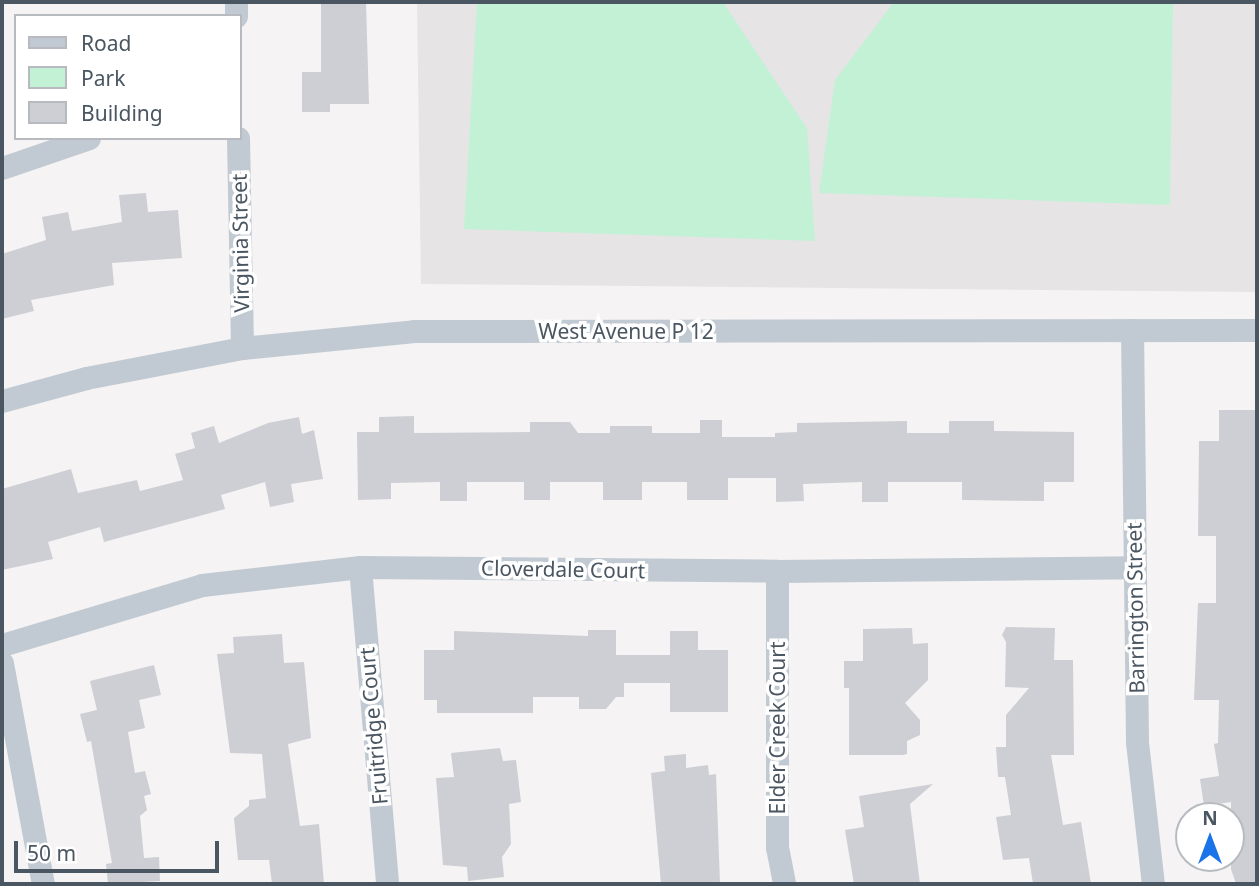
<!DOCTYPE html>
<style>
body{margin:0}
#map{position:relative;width:1259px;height:886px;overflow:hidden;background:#f5f3f3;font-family:"Noto Sans",sans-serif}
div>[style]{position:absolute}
.education>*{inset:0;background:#e6e4e5}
.green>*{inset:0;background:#c3f1d5}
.building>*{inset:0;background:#cdcfd5}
.minor>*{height:23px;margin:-11.5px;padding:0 11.5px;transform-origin:11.5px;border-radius:11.5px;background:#c1cad2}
span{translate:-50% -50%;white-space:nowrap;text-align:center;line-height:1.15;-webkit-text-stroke:7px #fff;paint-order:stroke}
.street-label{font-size:21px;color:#4a5661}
.frame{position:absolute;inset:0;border:4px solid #4a5661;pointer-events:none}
.legend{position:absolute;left:14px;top:14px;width:228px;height:126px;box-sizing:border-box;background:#fff;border:2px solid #b7bbc0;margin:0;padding:9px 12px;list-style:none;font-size:21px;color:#4a5661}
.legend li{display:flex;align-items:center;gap:14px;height:35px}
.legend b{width:35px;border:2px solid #b7bbc0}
.north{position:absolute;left:1175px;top:802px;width:70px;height:70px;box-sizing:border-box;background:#fff;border:2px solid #b7bbc0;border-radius:50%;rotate:0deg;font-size:19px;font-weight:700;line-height:28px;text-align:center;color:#4a5661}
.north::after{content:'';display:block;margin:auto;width:24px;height:32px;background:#1a73e8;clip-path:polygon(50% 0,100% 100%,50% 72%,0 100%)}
.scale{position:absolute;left:14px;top:841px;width:205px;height:32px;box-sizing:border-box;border:4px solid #4a5661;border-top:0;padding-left:9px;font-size:21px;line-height:24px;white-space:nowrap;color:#4a5661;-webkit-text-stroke:5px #fff;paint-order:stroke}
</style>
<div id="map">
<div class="education">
<div style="clip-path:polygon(417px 2px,1257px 2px,1257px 292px,421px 284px)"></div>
</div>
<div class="green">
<div style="clip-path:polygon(477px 2px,723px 2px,807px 128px,815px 241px,464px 229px)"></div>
<div style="clip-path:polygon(894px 2px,1173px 2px,1170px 205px,819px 193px,835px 80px)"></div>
</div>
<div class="building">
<div style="clip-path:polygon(321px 2px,366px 2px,369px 104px,330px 104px,330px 112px,302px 112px,302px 72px,321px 72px)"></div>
<div style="clip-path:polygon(146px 193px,148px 212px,178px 210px,182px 258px,112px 263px,114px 285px,31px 300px,34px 311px,2px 319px,2px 254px,46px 240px,42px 217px,68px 212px,72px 231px,122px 222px,119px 195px)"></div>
<div style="clip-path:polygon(1219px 410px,1257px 410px,1257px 884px,1236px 884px,1231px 869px,1231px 802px,1204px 806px,1200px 779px,1219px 776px,1214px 744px,1218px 743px,1219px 700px,1194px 700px,1198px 603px,1216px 603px,1216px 536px,1198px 536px,1199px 441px,1219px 441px)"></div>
<div style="clip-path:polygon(414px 416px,414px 433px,530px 432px,530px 422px,570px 422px,578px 433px,610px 433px,610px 426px,652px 426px,652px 433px,700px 433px,700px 420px,722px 420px,722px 437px,775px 437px,775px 433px,797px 432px,797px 423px,907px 421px,907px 433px,949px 433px,949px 421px,994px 421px,994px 431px,1074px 432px,1074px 482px,1044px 482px,1044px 501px,962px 500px,962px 482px,888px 482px,888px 502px,862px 502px,862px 482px,803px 484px,804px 501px,776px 502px,776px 478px,728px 478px,728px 500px,687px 500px,687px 482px,642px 482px,642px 500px,603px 500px,603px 482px,550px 482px,550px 500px,524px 500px,524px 482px,467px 482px,467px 501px,440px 501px,440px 482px,391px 483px,391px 499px,358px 500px,357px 432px,379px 432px,379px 417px)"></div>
<div style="clip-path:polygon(299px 417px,302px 434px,314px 430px,323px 479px,291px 484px,294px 502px,270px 507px,265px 482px,221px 495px,225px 509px,104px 542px,100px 527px,48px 542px,53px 559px,2px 570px,2px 489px,71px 469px,78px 493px,137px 480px,140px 491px,183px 480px,175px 454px,195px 448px,191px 433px,214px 426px,219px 443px,268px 423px)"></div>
<div style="clip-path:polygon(1006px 627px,1055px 628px,1054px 660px,1073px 660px,1074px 755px,1051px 755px,1063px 825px,1081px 822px,1091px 884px,1033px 884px,1029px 858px,1003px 860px,996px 817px,1011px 815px,1005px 777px,998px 777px,996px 747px,1006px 747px,1006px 715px,1029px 688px,1005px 687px,1006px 642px,1002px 635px)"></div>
<div style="clip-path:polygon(912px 628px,913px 644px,928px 643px,928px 680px,905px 703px,920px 720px,920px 735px,907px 741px,907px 754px,903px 755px,849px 755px,849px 688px,844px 688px,844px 661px,863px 661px,863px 629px)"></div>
<div style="clip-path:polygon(588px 630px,616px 630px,616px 655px,670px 655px,670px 631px,698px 631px,698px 650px,728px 650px,728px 712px,670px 712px,670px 683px,624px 683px,624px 697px,616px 697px,606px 709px,579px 709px,579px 697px,533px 697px,533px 713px,437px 713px,437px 700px,424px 700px,424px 650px,454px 650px,454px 631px,588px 636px)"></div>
<div style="clip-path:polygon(282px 634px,284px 663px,304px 662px,311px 738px,288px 744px,300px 826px,319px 824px,324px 884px,272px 884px,269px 860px,238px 860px,234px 818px,249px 806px,249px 800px,266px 798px,262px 754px,230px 753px,217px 654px,234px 653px,233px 637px)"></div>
<div style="clip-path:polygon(154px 665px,161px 695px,139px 700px,145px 728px,128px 732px,135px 773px,145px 771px,151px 794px,144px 796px,147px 810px,140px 816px,144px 858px,159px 857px,160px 881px,108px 884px,106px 864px,112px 863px,91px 741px,87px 742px,80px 714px,97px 710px,90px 681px)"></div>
<div style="clip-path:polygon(500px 748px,503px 761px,516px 760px,521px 802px,509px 804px,511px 844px,502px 857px,504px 877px,468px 881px,467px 867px,443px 865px,436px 778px,454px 777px,451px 753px)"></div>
<div style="clip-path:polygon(686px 754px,686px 768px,708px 765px,709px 775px,716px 774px,720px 884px,661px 884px,651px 773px,665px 771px,664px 756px)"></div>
<div style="clip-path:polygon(933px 784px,910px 804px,920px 884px,854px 884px,845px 830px,864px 827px,859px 796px)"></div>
</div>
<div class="minor">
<div style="left:236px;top:2px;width:14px;rotate:90deg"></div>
<div style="left:238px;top:138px;width:210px;rotate:88.9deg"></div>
<div style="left:2px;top:168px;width:92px;rotate:-19deg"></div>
<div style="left:1132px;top:330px;width:412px;rotate:89.3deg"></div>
<div style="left:1137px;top:742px;width:143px;rotate:83.6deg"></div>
<div style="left:2px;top:401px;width:87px;rotate:-15.3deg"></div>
<div style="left:86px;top:378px;width:159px;rotate:-10.9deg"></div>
<div style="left:242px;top:348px;width:173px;rotate:-5.6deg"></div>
<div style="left:414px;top:331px;width:843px;rotate:-0.07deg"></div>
<div style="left:360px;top:567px;width:318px;rotate:85.1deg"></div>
<div style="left:777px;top:571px;width:276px;rotate:90deg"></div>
<div style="left:777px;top:847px;width:38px;rotate:79deg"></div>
<div style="left:2px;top:645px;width:209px;rotate:-16.7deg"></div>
<div style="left:202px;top:585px;width:159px;rotate:-6.5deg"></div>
<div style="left:360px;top:567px;width:417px;rotate:0.5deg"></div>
<div style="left:777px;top:571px;width:357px;rotate:-0.6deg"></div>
<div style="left:2px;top:663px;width:225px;rotate:79.5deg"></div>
</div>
<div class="street-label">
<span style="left:240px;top:243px;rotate:-91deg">Virginia Street</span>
<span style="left:626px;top:331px">West Avenue P 12</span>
<span style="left:563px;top:569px;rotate:1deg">Cloverdale Court</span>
<span style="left:1135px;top:608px;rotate:-91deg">Barrington Street</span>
<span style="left:373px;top:726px;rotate:-95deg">Fruitridge Court</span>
<span style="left:777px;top:728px;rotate:-90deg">Elder Creek Court</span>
</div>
<div class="frame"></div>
<ul class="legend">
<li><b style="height:9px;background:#c1cad2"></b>Road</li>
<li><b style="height:19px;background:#c3f1d5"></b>Park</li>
<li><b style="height:19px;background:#cdcfd5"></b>Building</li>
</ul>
<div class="north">N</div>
<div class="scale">50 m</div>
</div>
